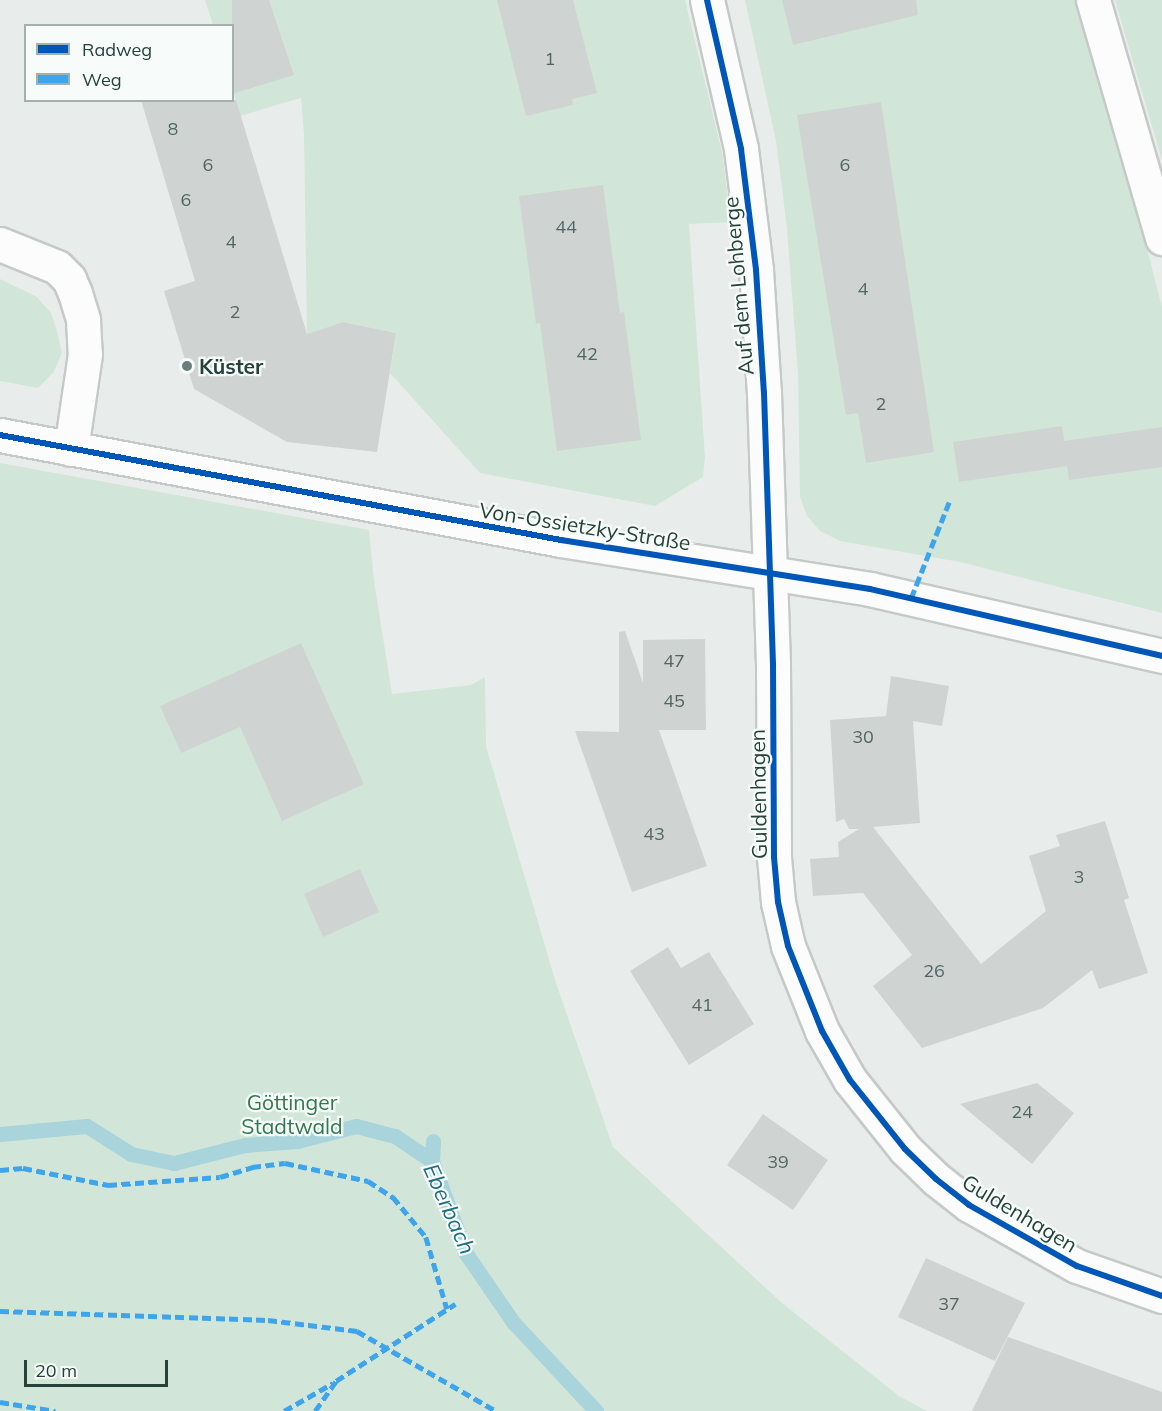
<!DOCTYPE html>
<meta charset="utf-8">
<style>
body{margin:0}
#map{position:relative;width:1162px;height:1411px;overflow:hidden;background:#e8edeb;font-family:Mulish,sans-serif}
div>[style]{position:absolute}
.green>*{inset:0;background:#d1e6d8}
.stream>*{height:15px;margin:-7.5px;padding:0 7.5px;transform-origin:7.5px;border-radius:7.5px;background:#a9d4db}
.building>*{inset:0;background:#cfd4d2}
.roads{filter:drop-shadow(2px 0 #c5cac8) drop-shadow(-2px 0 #c5cac8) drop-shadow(0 2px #c5cac8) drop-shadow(0 -2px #c5cac8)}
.minor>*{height:33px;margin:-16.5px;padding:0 16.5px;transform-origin:16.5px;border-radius:16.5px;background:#fcfcfc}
.quiet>*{height:4.5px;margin-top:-2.25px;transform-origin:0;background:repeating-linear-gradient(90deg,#3ea4ec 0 9px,transparent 0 13.5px)}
.cycleway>*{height:6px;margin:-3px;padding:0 3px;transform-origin:3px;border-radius:3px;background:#0057b8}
.dots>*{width:16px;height:16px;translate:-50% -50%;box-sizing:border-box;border:3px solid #f7fbf9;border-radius:50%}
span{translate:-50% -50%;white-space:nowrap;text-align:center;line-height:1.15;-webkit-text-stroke:4.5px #f7fbf9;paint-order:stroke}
.number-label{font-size:18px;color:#506761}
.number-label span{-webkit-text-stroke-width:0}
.street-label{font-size:21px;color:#24423a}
.poi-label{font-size:21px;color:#24423a;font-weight:700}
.left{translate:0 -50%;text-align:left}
.park-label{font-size:21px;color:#2d7a4b}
.water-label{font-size:22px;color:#1c6f80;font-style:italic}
.legend{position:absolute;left:24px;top:24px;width:210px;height:78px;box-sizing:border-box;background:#f7fbf9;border:2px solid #a3b1ad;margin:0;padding:8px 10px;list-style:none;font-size:18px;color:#24423a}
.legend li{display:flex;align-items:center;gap:12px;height:30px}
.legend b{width:30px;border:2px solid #a3b1ad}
.scale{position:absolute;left:24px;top:1360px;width:144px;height:27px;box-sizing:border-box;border:3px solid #24423a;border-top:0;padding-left:8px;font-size:18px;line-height:21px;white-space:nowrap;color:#24423a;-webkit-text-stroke:4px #f7fbf9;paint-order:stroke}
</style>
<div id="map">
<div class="green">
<div style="clip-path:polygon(205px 0,685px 0,722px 152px,731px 222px,689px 224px,705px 457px,703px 477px,655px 506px,480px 473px,390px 373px,396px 333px,343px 322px,307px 334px,304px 134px,301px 98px,240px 116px,233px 90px,232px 26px,213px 25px)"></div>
<div style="clip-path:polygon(745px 0,1077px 0,1123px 156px,1162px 307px,1162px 613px,960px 562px,840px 541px,820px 531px,807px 516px,800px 497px,798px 374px,787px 228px,776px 141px)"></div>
<div style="clip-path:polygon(1115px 0,1162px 0,1162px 160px,1122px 24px)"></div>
<div style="clip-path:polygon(0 279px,37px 297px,51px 313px,57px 331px,62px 353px,53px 373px,38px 388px,0 381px)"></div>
<div style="clip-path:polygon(0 463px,369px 530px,374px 581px,392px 694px,471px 685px,485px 677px,486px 746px,556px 983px,613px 1147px,782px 1303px,899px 1396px,927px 1411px,0 1411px)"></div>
</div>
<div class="stream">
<div style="left:0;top:1134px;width:87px;rotate:-5.3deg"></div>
<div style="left:87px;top:1126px;width:52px;rotate:32.5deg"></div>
<div style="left:131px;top:1154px;width:44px;rotate:11.8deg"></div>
<div style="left:174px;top:1163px;width:73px;rotate:-14.2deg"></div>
<div style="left:245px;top:1145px;width:52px;rotate:-4.4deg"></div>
<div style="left:297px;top:1141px;width:61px;rotate:-14.3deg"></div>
<div style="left:356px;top:1126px;width:40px;rotate:14.4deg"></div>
<div style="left:395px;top:1136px;width:45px;rotate:34deg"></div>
<div style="left:432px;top:1161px;width:97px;rotate:70.1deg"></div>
<div style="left:465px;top:1252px;width:85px;rotate:55.6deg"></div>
<div style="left:513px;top:1322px;width:122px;rotate:47deg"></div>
<div style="left:432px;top:1161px;width:20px;rotate:-87deg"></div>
</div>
<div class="building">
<div style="clip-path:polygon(232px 0,269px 0,294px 75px,232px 94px)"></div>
<div style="clip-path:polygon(497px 0,573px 0,597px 93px,572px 99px,573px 105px,526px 116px)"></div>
<div style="clip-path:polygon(782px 0,916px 0,918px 15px,793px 45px)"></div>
<div style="clip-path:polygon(141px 100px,236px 100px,307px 334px,343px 322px,396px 333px,377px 452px,287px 442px,194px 389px,164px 291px,195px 281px)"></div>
<div style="clip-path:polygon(881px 102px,934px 452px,866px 463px,858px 413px,846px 415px,797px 115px)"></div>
<div style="clip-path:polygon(603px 185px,620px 313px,624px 312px,641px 440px,557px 451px,540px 323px,536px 324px,519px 196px)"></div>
<div style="clip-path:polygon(1062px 426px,1068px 466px,959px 482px,953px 442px)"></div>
<div style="clip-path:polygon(1162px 427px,1162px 467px,1069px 480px,1064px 441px)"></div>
<div style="clip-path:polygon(625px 631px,643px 683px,643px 640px,705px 639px,706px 730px,659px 730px,707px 866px,632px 892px,575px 731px,619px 732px,619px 632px)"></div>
<div style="clip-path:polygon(301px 643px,364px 784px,282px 821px,240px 727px,181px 753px,160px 706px)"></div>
<div style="clip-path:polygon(891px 676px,949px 686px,942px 726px,913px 721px,920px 823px,873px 827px,981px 964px,1046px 911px,1029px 856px,1060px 846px,1056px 835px,1105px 821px,1129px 898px,1124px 900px,1148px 973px,1099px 989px,1092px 970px,1043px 1008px,922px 1048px,873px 986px,912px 955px,863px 893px,813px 896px,810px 859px,839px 857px,838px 842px,859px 829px,849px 829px,844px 819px,836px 822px,830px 720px,886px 716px)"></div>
<div style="clip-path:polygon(360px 869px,379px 912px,323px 937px,304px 894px)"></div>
<div style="clip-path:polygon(668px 947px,681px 968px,709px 952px,754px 1024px,689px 1065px,630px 971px)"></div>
<div style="clip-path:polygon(1037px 1083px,1074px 1113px,1032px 1164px,960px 1104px)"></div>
<div style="clip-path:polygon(763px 1114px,828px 1160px,793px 1210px,727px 1165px)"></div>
<div style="clip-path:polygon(926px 1258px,1025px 1303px,995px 1361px,898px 1317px)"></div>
<div style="clip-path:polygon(1008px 1337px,1162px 1392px,1162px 1411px,972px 1411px)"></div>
</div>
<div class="roads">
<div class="minor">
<div style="left:707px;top:0;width:153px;rotate:77.1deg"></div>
<div style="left:741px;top:149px;width:122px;rotate:82.9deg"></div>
<div style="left:756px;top:270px;width:123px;rotate:86.3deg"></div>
<div style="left:764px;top:393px;width:271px;rotate:88.1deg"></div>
<div style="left:773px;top:664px;width:193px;rotate:89.7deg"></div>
<div style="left:774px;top:857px;width:45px;rotate:84.9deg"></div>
<div style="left:778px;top:902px;width:45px;rotate:77.2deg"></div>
<div style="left:788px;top:946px;width:92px;rotate:68.2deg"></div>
<div style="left:822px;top:1031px;width:56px;rotate:60.3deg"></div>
<div style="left:850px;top:1080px;width:88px;rotate:51.4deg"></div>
<div style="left:905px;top:1149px;width:43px;rotate:44.1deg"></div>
<div style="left:936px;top:1179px;width:42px;rotate:38.2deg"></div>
<div style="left:969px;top:1205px;width:124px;rotate:29.5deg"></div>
<div style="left:1077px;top:1266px;width:90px;rotate:19.4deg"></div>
<div style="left:1093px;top:0;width:248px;rotate:73.8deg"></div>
<div style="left:0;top:244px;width:61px;rotate:22deg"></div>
<div style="left:57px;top:267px;width:17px;rotate:45deg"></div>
<div style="left:69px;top:279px;width:15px;rotate:67deg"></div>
<div style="left:75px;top:293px;width:28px;rotate:73deg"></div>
<div style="left:83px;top:320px;width:34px;rotate:87deg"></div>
<div style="left:85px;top:354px;width:96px;rotate:98.4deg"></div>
<div style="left:0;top:435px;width:571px;rotate:10.6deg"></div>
<div style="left:561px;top:540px;width:313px;rotate:9deg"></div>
<div style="left:870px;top:589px;width:300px;rotate:12.9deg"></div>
</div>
</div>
<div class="quiet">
<div style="left:911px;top:598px;width:103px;rotate:-68.4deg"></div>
<div style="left:0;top:1170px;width:23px;rotate:-5deg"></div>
<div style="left:23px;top:1168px;width:87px;rotate:11.3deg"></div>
<div style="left:108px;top:1185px;width:112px;rotate:-4.1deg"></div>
<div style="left:220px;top:1177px;width:34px;rotate:-17deg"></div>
<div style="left:252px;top:1167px;width:33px;rotate:-7deg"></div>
<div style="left:285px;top:1163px;width:85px;rotate:12.2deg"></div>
<div style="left:368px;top:1181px;width:30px;rotate:33deg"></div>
<div style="left:393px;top:1197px;width:52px;rotate:50.5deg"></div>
<div style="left:426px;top:1237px;width:75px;rotate:73.7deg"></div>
<div style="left:0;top:1311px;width:268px;rotate:1.9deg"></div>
<div style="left:268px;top:1320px;width:90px;rotate:7deg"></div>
<div style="left:357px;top:1331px;width:160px;rotate:29.9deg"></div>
<div style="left:0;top:1402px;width:56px;rotate:9.3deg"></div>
<div style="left:284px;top:1411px;width:56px;rotate:-29.7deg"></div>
<div style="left:315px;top:1411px;width:37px;rotate:-55deg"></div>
<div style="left:336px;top:1381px;width:142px;rotate:-32.9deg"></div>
</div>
<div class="cycleway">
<div style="left:707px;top:0;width:153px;rotate:77.1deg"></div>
<div style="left:741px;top:149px;width:122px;rotate:82.9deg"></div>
<div style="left:756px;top:270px;width:123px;rotate:86.3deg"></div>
<div style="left:764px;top:393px;width:271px;rotate:88.1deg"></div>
<div style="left:773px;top:664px;width:193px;rotate:89.7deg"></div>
<div style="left:774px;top:857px;width:45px;rotate:84.9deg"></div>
<div style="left:778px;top:902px;width:45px;rotate:77.2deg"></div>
<div style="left:788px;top:946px;width:92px;rotate:68.2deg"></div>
<div style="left:822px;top:1031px;width:56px;rotate:60.3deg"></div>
<div style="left:850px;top:1080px;width:88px;rotate:51.4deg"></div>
<div style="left:905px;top:1149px;width:43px;rotate:44.1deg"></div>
<div style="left:936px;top:1179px;width:42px;rotate:38.2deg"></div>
<div style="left:969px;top:1205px;width:124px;rotate:29.5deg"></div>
<div style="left:1077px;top:1266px;width:90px;rotate:19.4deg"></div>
<div style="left:0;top:435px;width:571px;rotate:10.6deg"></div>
<div style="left:561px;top:540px;width:313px;rotate:9deg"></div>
<div style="left:870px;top:589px;width:300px;rotate:12.9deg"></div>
</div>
<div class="dots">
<div style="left:187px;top:366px;background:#697e78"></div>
</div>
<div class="number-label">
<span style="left:550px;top:59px">1</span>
<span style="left:173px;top:129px">8</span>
<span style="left:208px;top:165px">6</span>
<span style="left:845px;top:165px">6</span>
<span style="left:186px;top:200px">6</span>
<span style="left:566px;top:227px">44</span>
<span style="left:231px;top:242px">4</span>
<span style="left:863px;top:289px">4</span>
<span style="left:235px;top:312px">2</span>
<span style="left:587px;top:354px">42</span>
<span style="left:881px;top:404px">2</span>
<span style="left:674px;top:661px">47</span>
<span style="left:674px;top:701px">45</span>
<span style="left:863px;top:737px">30</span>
<span style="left:654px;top:834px">43</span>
<span style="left:1079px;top:877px">3</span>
<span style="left:934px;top:971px">26</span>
<span style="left:702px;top:1005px">41</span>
<span style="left:1022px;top:1112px">24</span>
<span style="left:778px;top:1162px">39</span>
<span style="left:949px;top:1304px">37</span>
</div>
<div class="street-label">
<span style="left:738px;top:286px;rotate:-95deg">Auf dem Lohberge</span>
<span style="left:585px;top:526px;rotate:9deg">Von-Ossietzky-Straße</span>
<span style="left:758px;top:794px;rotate:-91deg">Guldenhagen</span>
<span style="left:1020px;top:1213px;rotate:31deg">Guldenhagen</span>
</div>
<div class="poi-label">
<span class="left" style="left:199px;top:366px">Küster</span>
</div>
<div class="park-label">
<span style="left:292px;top:1114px">Göttinger<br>Stadtwald</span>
</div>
<div class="water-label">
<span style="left:449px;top:1209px;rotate:66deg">Eberbach</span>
</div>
<ul class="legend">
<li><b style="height:8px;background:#0057b8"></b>Radweg</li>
<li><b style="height:8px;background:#3ea4ec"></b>Weg</li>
</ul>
<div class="scale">20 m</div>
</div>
